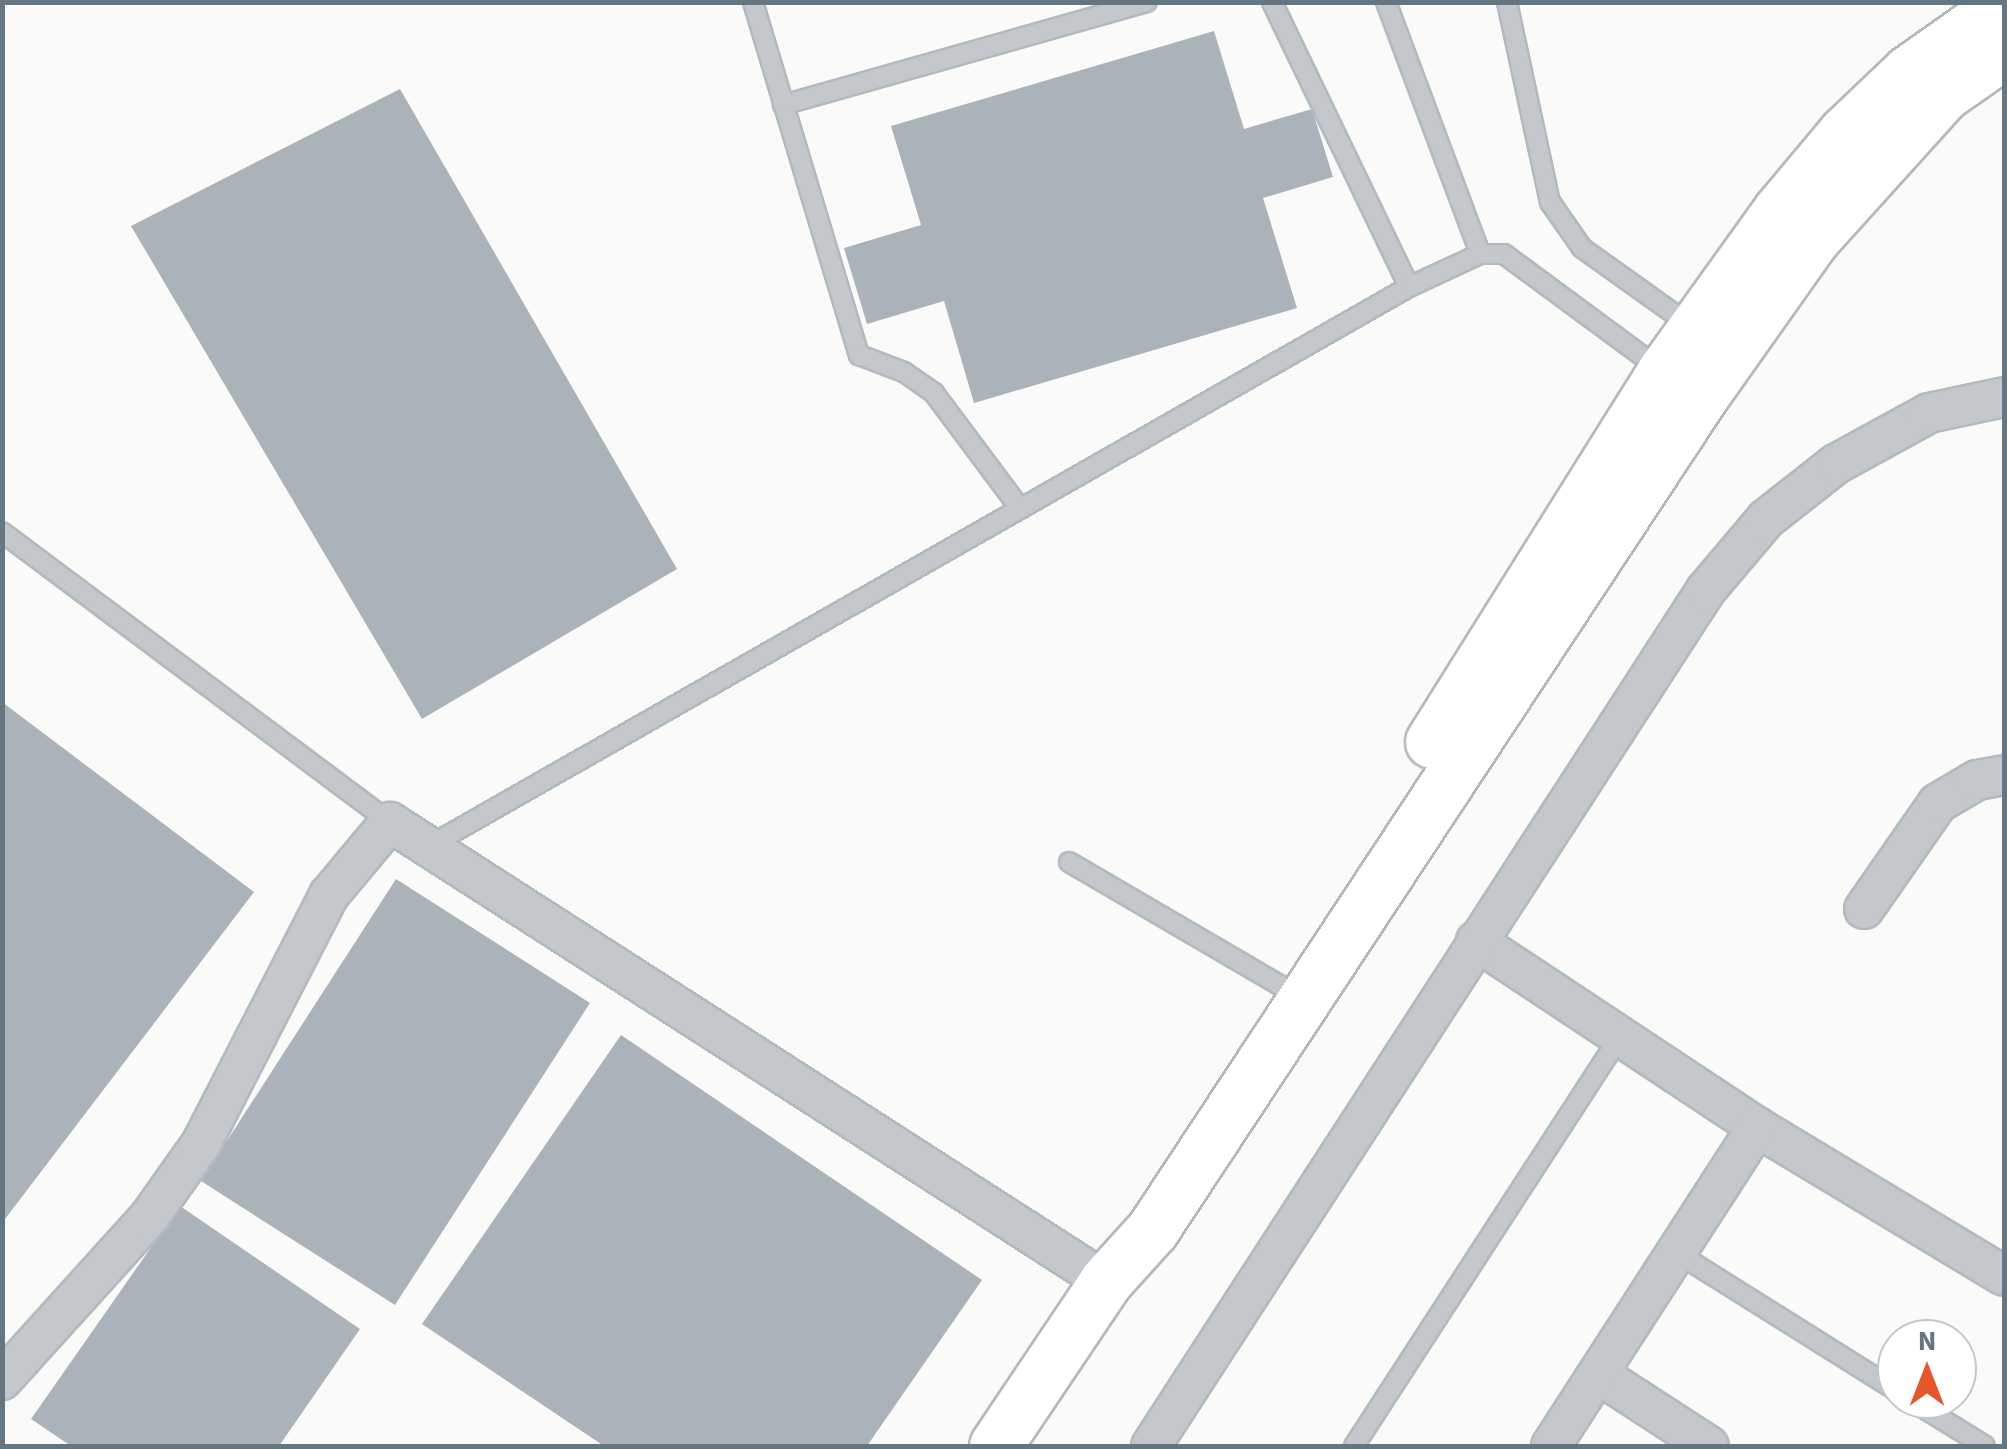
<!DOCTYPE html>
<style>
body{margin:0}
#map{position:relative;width:2007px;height:1449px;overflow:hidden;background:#fafaf8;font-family:"Source Sans 3",sans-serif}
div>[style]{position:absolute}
.building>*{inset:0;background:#aab3b9}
.roads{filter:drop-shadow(2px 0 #b3babf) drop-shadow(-2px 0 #b3babf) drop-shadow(0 2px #b3babf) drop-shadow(0 -2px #b3babf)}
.lane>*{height:18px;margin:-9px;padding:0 9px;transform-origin:9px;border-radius:9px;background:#c3c8cc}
.street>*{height:38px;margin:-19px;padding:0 19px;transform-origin:19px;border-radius:19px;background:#c3c8cc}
.secondary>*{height:52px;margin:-26px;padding:0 26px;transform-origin:26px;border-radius:26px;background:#fff}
span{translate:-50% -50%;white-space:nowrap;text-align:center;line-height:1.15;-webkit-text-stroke:10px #fff;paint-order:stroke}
.frame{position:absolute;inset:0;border:5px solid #657683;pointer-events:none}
.north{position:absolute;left:1877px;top:1319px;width:100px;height:100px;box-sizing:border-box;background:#fff;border:2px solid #c1c8cd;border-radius:50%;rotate:0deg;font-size:28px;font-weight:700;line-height:40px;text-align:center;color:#657683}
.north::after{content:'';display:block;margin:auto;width:35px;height:45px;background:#e4572e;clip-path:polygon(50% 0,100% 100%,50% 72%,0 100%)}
</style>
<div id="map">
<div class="building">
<div style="clip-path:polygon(1214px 31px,1244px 129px,1312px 109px,1333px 177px,1263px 198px,1297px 308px,974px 403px,944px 301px,867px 324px,844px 248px,921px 225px,891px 126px)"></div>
<div style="clip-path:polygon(400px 89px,677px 569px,422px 719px,131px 226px)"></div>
<div style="clip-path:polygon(2px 702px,254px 892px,2px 1223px)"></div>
<div style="clip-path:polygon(396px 879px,590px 1003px,395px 1305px,201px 1181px)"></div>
<div style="clip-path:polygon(621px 1035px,982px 1280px,867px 1446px,604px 1446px,422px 1324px)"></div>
<div style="clip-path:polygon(180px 1206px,360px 1329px,279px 1446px,71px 1446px,31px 1419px)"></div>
</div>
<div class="roads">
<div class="lane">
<div style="left:753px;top:2px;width:369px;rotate:73.3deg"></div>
<div style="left:859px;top:355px;width:48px;rotate:20.7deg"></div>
<div style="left:904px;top:372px;width:37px;rotate:35deg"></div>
<div style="left:934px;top:393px;width:142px;rotate:53.3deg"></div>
<div style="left:1272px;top:2px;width:316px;rotate:64.3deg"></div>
<div style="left:1386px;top:2px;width:269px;rotate:69.5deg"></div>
<div style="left:1507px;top:2px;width:205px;rotate:77.9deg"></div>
<div style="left:1550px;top:202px;width:56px;rotate:55.2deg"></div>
<div style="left:1582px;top:248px;width:133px;rotate:35.5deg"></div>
<div style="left:783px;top:105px;width:378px;rotate:-15.8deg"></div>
<div style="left:2px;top:532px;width:484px;rotate:36.8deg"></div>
<div style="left:429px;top:846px;width:1128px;rotate:-29.7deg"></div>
<div style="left:1409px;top:287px;width:78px;rotate:-24.9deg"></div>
<div style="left:1480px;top:254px;width:24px"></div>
<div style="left:1504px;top:254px;width:194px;rotate:36.4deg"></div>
<div style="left:1069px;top:862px;width:268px;rotate:30.3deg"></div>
<div style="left:1677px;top:1253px;width:260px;rotate:32.1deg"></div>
<div style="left:1909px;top:1399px;width:89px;rotate:31.7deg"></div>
<div style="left:1354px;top:1446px;width:491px;rotate:-57deg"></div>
</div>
<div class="street">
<div style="left:1864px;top:909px;width:129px;rotate:-55.1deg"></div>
<div style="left:1938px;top:803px;width:45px;rotate:-30.5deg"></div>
<div style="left:1977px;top:780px;width:27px;rotate:-10deg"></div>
<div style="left:1476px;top:941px;width:337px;rotate:33.5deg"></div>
<div style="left:1757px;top:1127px;width:288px;rotate:31.1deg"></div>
<div style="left:1598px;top:1374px;width:132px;rotate:33deg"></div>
<div style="left:2px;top:1380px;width:221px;rotate:-47.9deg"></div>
<div style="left:150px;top:1216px;width:88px;rotate:-54.7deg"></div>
<div style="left:201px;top:1144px;width:280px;rotate:-62.8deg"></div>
<div style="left:329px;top:895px;width:95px;rotate:-50.1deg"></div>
<div style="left:390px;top:822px;width:851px;rotate:32.72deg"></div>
<div style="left:1151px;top:1446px;width:1020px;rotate:-57.04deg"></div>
<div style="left:1706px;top:590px;width:93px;rotate:-49.8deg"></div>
<div style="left:1766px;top:519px;width:89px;rotate:-38.2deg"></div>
<div style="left:1836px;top:464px;width:106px;rotate:-28.7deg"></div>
<div style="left:1929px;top:413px;width:77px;rotate:-12deg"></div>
<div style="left:1551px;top:1446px;width:380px;rotate:-57.1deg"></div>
</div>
<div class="secondary">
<div style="left:1432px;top:742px;width:437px;rotate:-57.9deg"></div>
<div style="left:1664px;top:372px;width:197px;rotate:-54.3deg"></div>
<div style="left:1779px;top:212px;width:103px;rotate:-50.1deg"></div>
<div style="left:1845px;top:133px;width:88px;rotate:-43.6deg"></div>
<div style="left:1909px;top:72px;width:116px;rotate:-35.2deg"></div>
<div style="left:996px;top:1446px;width:197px;rotate:-56.1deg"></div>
<div style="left:1106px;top:1282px;width:70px;rotate:-47.9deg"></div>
<div style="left:1153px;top:1230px;width:998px;rotate:-56.61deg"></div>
<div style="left:1702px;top:397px;width:192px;rotate:-54.7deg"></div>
<div style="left:1813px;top:240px;width:195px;rotate:-47.9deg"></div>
<div style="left:1944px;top:95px;width:73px;rotate:-35deg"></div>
</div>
</div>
<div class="frame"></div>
<div class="north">N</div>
</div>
